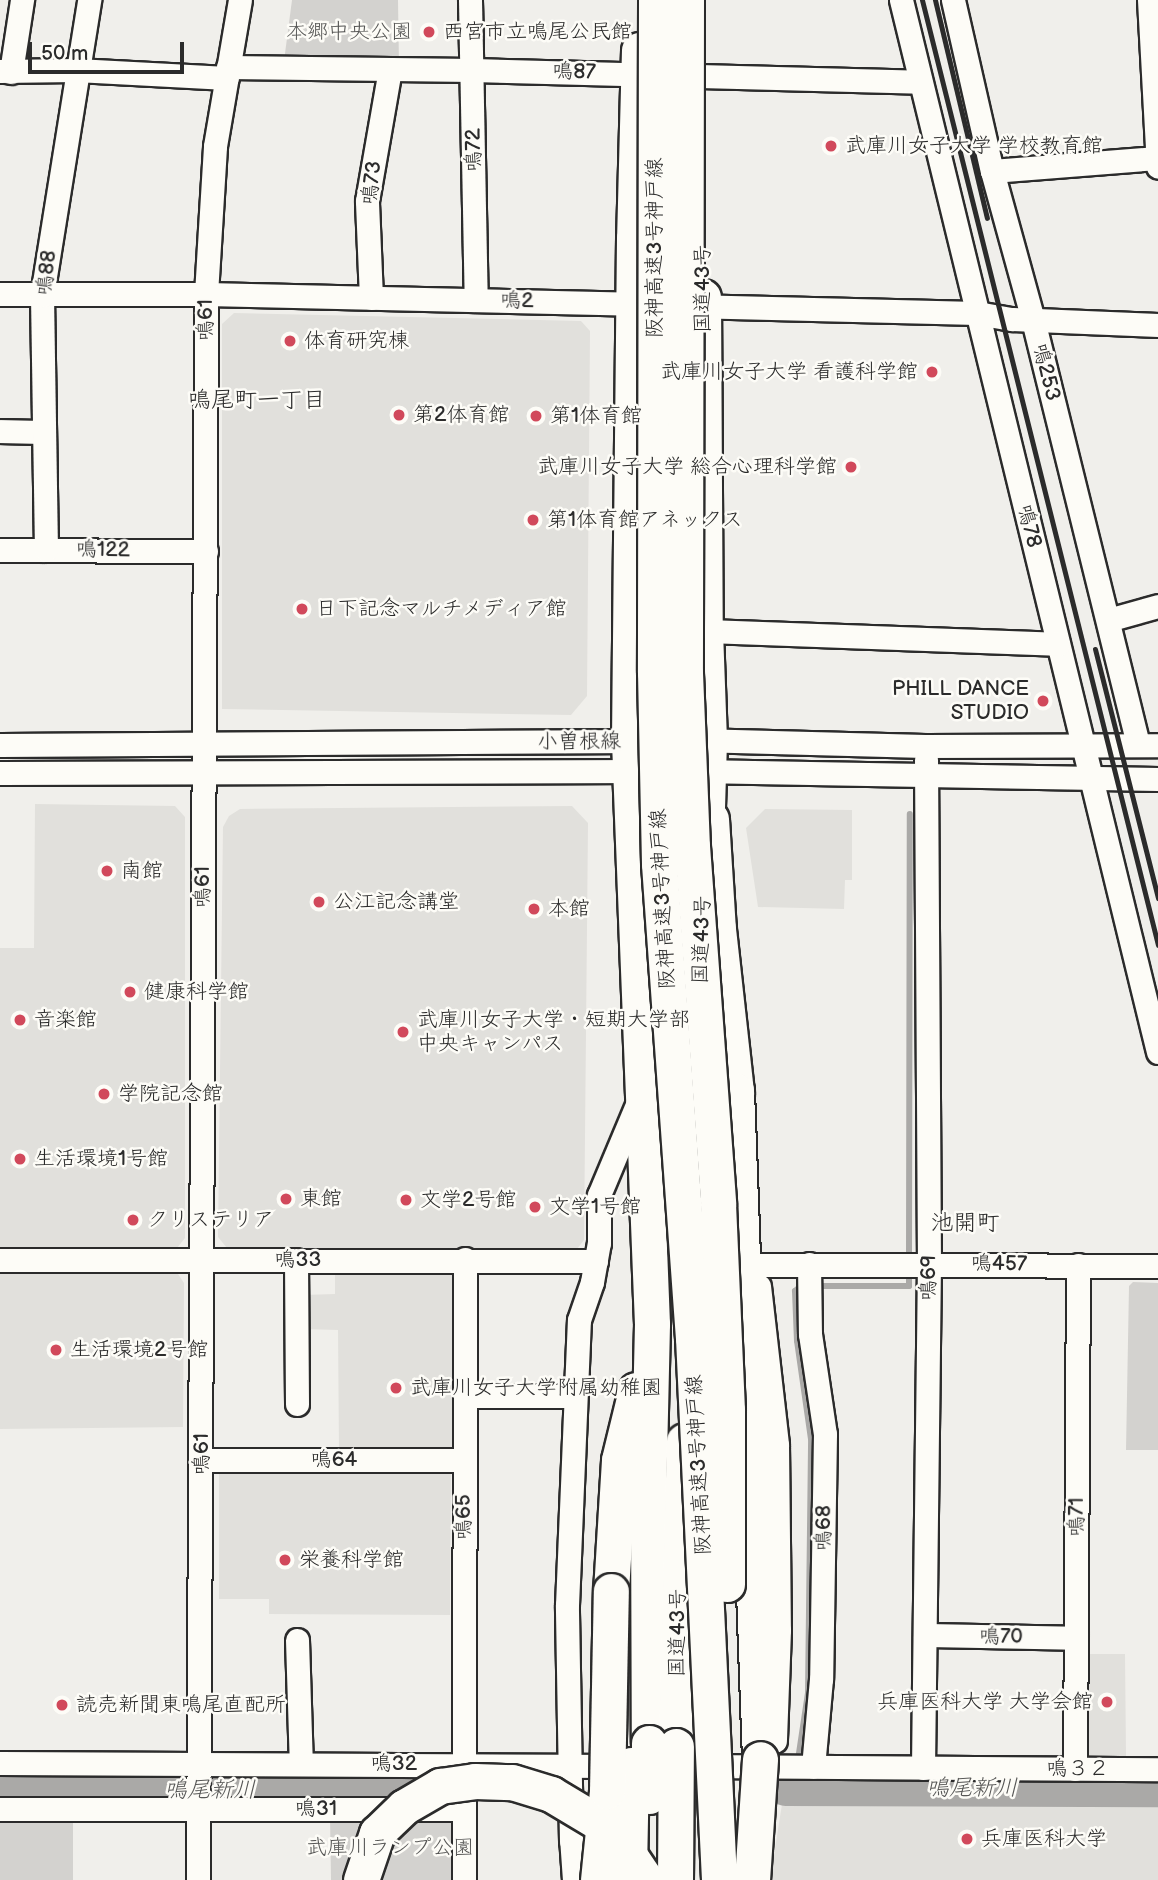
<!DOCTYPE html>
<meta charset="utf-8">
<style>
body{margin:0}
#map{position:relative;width:1158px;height:1880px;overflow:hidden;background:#f0efeb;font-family:"Balsamiq Sans","Klee One",sans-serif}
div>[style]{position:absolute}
.built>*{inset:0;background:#e1e0dc}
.green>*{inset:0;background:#d3d2cf}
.stream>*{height:6px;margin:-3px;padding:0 3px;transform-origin:3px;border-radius:3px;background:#aaa9a7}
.river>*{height:37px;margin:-18.5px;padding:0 18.5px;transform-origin:18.5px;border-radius:18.5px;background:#aaa9a7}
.roads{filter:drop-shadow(2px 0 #2b2b2b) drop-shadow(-2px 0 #2b2b2b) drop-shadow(0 2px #2b2b2b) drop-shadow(0 -2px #2b2b2b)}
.minor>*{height:23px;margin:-11.5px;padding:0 11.5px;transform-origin:11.5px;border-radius:11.5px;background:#fdfcf7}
.highway>*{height:35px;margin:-17.5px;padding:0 17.5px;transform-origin:17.5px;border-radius:17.5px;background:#fdfcf7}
.rail>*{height:5px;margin:-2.5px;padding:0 2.5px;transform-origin:2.5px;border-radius:2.5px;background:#2b2b2b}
.bridges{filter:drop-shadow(2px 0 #2b2b2b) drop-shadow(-2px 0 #2b2b2b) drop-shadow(0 2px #2b2b2b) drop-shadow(0 -2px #2b2b2b)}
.highway-bridge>*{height:35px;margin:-17.5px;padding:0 17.5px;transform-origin:17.5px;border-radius:17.5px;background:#fdfcf7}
.dots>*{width:19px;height:19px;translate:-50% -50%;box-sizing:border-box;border:4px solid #fdfcf7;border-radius:50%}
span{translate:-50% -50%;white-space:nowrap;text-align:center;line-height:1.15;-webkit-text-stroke:5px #fdfcf7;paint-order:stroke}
.park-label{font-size:21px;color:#555554}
.poi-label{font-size:21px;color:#2b2b2b}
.left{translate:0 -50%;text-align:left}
.right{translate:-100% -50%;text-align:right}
.street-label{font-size:21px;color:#2b2b2b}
.neighbourhood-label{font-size:23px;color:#2b2b2b}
.water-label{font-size:23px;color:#575756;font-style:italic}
.scale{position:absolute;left:28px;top:42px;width:156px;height:32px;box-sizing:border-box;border:4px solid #2b2b2b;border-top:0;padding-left:9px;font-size:21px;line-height:24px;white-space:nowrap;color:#2b2b2b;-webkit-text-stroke:5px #fdfcf7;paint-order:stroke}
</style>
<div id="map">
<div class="built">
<div style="clip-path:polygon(234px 313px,581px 321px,590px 331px,587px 696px,571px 715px,222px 709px,222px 324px)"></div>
<div style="clip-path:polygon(35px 804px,175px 806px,185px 817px,185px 1238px,177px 1248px,0 1249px,0 948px,34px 948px)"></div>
<div style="clip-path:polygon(572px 806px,588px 823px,584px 1240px,577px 1249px,227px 1248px,218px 1237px,223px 827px,229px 816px,240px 809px)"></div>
<div style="clip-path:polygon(765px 809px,852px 810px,852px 880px,845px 880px,844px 909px,758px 907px,746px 828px)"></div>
<div style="clip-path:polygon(0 1270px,176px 1271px,184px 1283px,183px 1427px,0 1429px)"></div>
<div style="clip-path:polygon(335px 1274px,452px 1274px,454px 1448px,447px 1454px,339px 1452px,338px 1330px,303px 1329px,303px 1295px,335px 1294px)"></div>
<div style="clip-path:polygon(219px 1466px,451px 1468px,450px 1615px,269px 1614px,269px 1599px,219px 1599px)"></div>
<div style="clip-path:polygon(1086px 1654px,1125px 1654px,1126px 1756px,1087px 1756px)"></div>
<div style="clip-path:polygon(806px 1792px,1158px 1794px,1158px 1880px,770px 1880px,783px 1798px)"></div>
</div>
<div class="green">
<div style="clip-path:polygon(292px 0,398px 0,399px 66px,284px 61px)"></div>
<div style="clip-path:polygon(1133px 1282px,1158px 1283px,1158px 1450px,1126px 1450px,1129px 1286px)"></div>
<div style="clip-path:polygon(0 1815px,73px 1815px,73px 1880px,0 1880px)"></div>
<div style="clip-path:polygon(330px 1816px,446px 1818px,451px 1823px,451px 1880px,331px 1880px)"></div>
</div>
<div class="stream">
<div style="left:909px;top:1260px;width:446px;rotate:-89.9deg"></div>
<div style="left:798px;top:1760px;width:68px;rotate:-81.5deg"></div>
<div style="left:808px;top:1693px;width:254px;rotate:-89.3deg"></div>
<div style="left:811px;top:1439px;width:99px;rotate:-98.1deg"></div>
<div style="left:797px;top:1341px;width:50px;rotate:-92.3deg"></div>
<div style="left:795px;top:1291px;width:8px;rotate:-40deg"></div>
<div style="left:801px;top:1286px;width:108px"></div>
<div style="left:909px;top:1286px;width:15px;rotate:-90deg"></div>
<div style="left:794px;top:1787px;width:16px;rotate:-83deg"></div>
</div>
<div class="river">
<div style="left:785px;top:1787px;width:373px;rotate:0.2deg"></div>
<div style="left:0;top:1789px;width:421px;rotate:0.1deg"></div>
</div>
<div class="roads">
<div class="minor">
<div style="left:470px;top:0;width:300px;rotate:88.9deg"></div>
<div style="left:901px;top:0;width:1083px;rotate:76.27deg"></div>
<div style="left:953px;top:0;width:175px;rotate:77.2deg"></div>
<div style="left:992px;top:171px;width:155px;rotate:74.6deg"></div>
<div style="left:1033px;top:320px;width:437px;rotate:76.1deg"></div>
<div style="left:1149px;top:0;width:167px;rotate:86.9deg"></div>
<div style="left:228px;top:67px;width:245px;rotate:0.7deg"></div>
<div style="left:473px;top:70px;width:447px;rotate:1.5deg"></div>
<div style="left:0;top:71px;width:76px;rotate:-0.8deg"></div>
<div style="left:76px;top:70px;width:151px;rotate:3deg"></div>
<div style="left:11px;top:72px;width:73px;rotate:-81.3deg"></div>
<div style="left:992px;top:171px;width:166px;rotate:-4.5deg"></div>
<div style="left:0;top:294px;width:206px"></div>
<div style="left:206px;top:294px;width:438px;rotate:1.3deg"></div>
<div style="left:371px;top:298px;width:97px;rotate:-92.4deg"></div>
<div style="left:367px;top:201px;width:134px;rotate:-80.1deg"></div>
<div style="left:689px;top:306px;width:288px;rotate:1.4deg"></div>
<div style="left:977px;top:313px;width:36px;rotate:10deg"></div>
<div style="left:1012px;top:319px;width:146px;rotate:2.4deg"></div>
<div style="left:0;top:431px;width:42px;rotate:1.4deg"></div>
<div style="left:0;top:550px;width:206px;rotate:0.3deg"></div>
<div style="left:46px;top:550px;width:255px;rotate:-90.9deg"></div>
<div style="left:42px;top:295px;width:299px;rotate:-80.9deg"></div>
<div style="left:1108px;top:620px;width:52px;rotate:-15.6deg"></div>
<div style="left:705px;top:631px;width:353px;rotate:2.1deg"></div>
<div style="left:696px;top:740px;width:229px;rotate:1.5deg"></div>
<div style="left:925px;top:746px;width:233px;rotate:-0.2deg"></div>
<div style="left:0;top:745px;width:640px;rotate:-0.36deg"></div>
<div style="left:696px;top:771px;width:462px;rotate:1deg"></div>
<div style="left:0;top:773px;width:644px;rotate:-0.18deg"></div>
<div style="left:0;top:1260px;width:596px;rotate:0.1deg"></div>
<div style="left:296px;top:1260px;width:144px;rotate:89.6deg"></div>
<div style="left:809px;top:1264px;width:70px;rotate:89.2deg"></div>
<div style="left:810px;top:1334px;width:101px;rotate:81.5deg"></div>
<div style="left:825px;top:1434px;width:245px;rotate:90.9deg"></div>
<div style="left:821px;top:1679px;width:88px;rotate:95.2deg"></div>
<div style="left:757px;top:1265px;width:401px;rotate:0.1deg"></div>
<div style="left:759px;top:1286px;width:160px;rotate:83.5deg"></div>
<div style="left:777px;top:1445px;width:185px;rotate:89.4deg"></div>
<div style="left:779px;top:1630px;width:111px;rotate:92.1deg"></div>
<div style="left:465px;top:1396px;width:110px"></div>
<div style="left:203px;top:1460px;width:262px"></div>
<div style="left:925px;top:1635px;width:151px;rotate:1.1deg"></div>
<div style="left:297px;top:1640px;width:124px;rotate:88.2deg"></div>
<div style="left:0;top:1763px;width:620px;rotate:0.28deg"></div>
<div style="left:700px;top:1766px;width:458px;rotate:0.4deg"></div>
<div style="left:923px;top:1768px;width:505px;rotate:-89.32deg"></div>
<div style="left:929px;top:1263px;width:503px;rotate:-90.34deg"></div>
<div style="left:1075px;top:1769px;width:504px;rotate:-89.66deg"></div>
<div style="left:0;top:1809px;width:464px"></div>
<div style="left:198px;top:1880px;width:1586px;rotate:-89.71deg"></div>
<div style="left:206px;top:294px;width:148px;rotate:-86.5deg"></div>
<div style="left:215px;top:146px;width:148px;rotate:-80.3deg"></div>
<div style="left:464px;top:1880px;width:621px;rotate:-89.91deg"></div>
<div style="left:574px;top:1880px;width:39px;rotate:-94deg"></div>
<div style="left:571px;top:1841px;width:236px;rotate:-91deg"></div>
<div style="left:567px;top:1605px;width:285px;rotate:-87.6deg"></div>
<div style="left:579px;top:1320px;width:40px;rotate:-71.1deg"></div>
<div style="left:592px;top:1282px;width:40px;rotate:-80deg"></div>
<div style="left:599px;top:1243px;width:48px;rotate:-90deg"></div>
<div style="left:599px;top:1195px;width:103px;rotate:-67.2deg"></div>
</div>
<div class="highway">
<div style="left:639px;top:50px;width:188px;rotate:91.5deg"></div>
<div style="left:634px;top:238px;width:503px;rotate:90.57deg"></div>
<div style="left:629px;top:741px;width:583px;rotate:87.74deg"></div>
<div style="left:652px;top:1324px;width:178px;rotate:91.3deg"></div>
<div style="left:648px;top:1502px;width:241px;rotate:89.8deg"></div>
<div style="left:703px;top:297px;width:334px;rotate:89.7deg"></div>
<div style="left:705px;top:631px;width:109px;rotate:87.9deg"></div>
<div style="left:709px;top:740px;width:103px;rotate:91.7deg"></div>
<div style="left:711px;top:819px;width:110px;rotate:86.4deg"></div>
<div style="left:718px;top:929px;width:163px;rotate:83.7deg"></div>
<div style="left:736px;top:1091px;width:668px;rotate:87.94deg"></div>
<div style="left:611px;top:1591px;width:131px;rotate:-86.5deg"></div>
<div style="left:619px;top:1460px;width:72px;rotate:-76.3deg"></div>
<div style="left:676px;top:1746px;width:305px;rotate:-88.5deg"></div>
</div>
</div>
<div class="rail">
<div style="left:922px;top:0;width:974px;rotate:75.98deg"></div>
<div style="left:935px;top:0;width:224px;rotate:76.6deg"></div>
<div style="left:1095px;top:649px;width:257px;rotate:75.8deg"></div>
</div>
<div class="bridges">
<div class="highway-bridge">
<div style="left:656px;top:0;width:672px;rotate:90.09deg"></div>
<div style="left:655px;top:672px;width:192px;rotate:88.8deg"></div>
<div style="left:659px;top:864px;width:475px;rotate:85.9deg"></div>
<div style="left:693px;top:1338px;width:543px;rotate:87.25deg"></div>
<div style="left:686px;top:0;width:673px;rotate:90.09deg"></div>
<div style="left:685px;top:673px;width:173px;rotate:87.7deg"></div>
<div style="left:692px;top:846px;width:359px;rotate:85.8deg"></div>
<div style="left:718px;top:1204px;width:206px;rotate:87.5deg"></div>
<div style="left:727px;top:1410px;width:174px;rotate:90deg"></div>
<div style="left:649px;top:1796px;width:53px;rotate:-90deg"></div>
<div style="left:629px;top:1870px;width:105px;rotate:-88.9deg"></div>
<div style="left:361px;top:1880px;width:50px;rotate:-71.2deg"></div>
<div style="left:377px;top:1833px;width:37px;rotate:-44deg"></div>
<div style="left:404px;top:1807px;width:42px;rotate:-30.3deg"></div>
<div style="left:440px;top:1786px;width:35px;rotate:-8deg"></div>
<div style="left:475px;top:1781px;width:37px;rotate:2deg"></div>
<div style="left:512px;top:1782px;width:41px;rotate:17.1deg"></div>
<div style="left:551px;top:1794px;width:55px;rotate:30.8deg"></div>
<div style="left:598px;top:1822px;width:43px;rotate:45.9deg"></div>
<div style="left:628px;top:1853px;width:32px;rotate:56deg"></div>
<div style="left:598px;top:1880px;width:89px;rotate:-84.2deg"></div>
<div style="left:607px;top:1791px;width:200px;rotate:-88.9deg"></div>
<div style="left:675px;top:1880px;width:134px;rotate:-89.6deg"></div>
<div style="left:752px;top:1880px;width:121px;rotate:-86.2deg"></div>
</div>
</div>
<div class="dots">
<div style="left:429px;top:32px;background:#d1495b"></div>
<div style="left:831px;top:146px;background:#d1495b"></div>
<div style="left:290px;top:341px;background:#d1495b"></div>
<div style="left:932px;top:372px;background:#d1495b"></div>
<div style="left:399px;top:415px;background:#d1495b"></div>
<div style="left:536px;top:416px;background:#d1495b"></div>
<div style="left:851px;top:467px;background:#d1495b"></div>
<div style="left:533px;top:520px;background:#d1495b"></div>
<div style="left:302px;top:609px;background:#d1495b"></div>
<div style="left:1043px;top:701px;background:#d1495b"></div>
<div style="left:107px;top:871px;background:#d1495b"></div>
<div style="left:319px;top:902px;background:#d1495b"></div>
<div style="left:534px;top:909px;background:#d1495b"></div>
<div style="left:130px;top:992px;background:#d1495b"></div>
<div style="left:20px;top:1020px;background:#d1495b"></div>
<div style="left:403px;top:1032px;background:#d1495b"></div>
<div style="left:104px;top:1094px;background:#d1495b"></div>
<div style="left:20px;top:1159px;background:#d1495b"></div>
<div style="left:286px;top:1199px;background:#d1495b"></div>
<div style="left:406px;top:1200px;background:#d1495b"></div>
<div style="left:535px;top:1207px;background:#d1495b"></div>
<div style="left:133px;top:1220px;background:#d1495b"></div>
<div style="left:56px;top:1350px;background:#d1495b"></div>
<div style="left:396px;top:1388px;background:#d1495b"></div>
<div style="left:285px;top:1560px;background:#d1495b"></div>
<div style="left:1107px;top:1702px;background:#d1495b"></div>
<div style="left:62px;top:1705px;background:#d1495b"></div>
<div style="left:967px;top:1839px;background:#d1495b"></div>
</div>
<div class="park-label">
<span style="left:349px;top:32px">本郷中央公園</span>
<span style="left:390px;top:1848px">武庫川ランプ公園</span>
</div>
<div class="poi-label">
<span class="left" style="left:443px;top:32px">西宮市立鳴尾公民館</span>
<span class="left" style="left:845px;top:146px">武庫川女子大学 学校教育館</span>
<span class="left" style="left:304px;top:341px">体育研究棟</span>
<span class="right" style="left:918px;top:372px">武庫川女子大学 看護科学館</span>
<span class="left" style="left:413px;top:415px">第2体育館</span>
<span class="left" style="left:550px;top:416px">第1体育館</span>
<span class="right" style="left:837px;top:467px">武庫川女子大学 総合心理科学館</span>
<span class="left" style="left:547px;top:520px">第1体育館アネックス</span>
<span class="left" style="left:316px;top:609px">日下記念マルチメディア館</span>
<span class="right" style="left:1029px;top:701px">PHILL DANCE<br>STUDIO</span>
<span class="left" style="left:121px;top:871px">南館</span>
<span class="left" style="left:333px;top:902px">公江記念講堂</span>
<span class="left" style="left:548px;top:909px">本館</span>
<span class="left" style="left:144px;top:992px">健康科学館</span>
<span class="left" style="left:34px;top:1020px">音楽館</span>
<span class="left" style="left:417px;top:1032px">武庫川女子大学・短期大学部<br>中央キャンパス</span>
<span class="left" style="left:118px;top:1094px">学院記念館</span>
<span class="left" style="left:34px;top:1159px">生活環境1号館</span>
<span class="left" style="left:300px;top:1199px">東館</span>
<span class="left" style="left:420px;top:1200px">文学2号館</span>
<span class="left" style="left:549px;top:1207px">文学1号館</span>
<span class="left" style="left:147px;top:1220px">クリステリア</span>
<span class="left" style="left:70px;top:1350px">生活環境2号館</span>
<span class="left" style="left:410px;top:1388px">武庫川女子大学附属幼稚園</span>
<span class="left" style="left:299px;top:1560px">栄養科学館</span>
<span class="right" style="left:1093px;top:1702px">兵庫医科大学 大学会館</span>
<span class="left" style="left:76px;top:1705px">読売新聞東鳴尾直配所</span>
<span class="left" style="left:981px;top:1839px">兵庫医科大学</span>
</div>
<div class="street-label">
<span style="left:574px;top:72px;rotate:2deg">鳴87</span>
<span style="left:474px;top:150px;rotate:-91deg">鳴72</span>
<span style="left:372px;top:183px;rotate:-83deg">鳴73</span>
<span style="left:655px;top:248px;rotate:-90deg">阪神高速3号神戸線</span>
<span style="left:47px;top:273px;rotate:-83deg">鳴88</span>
<span style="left:703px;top:289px;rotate:-90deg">国道43号</span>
<span style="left:517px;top:301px;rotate:1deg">鳴2</span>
<span style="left:206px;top:320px;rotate:-90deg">鳴61</span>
<span style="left:1046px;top:372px;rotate:76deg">鳴253</span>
<span style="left:1029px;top:526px;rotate:76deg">鳴78</span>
<span style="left:103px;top:550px;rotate:1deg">鳴122</span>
<span style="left:579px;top:742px;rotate:-1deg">小曽根線</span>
<span style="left:203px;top:887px;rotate:-90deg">鳴61</span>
<span style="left:663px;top:899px;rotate:-93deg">阪神高速3号神戸線</span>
<span style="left:702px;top:940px;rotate:-88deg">国道43号</span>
<span style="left:298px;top:1260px">鳴33</span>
<span style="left:999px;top:1264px;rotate:1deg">鳴457</span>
<span style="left:929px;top:1278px;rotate:-89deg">鳴69</span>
<span style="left:202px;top:1454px;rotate:-90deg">鳴61</span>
<span style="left:334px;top:1460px">鳴64</span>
<span style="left:699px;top:1465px;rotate:-93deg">阪神高速3号神戸線</span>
<span style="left:464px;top:1517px;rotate:-90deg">鳴65</span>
<span style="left:1077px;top:1517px;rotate:-90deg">鳴71</span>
<span style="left:824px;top:1528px;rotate:-89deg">鳴68</span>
<span style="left:678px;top:1633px;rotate:-89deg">国道43号</span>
<span style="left:1001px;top:1637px;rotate:1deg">鳴70</span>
<span style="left:394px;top:1764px">鳴32</span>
<span style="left:1078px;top:1769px">鳴３２</span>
<span style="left:316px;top:1809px">鳴31</span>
</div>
<div class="neighbourhood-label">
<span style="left:257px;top:400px">鳴尾町一丁目</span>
<span style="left:965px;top:1223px">池開町</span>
</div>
<div class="water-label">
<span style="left:972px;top:1788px">鳴尾新川</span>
<span style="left:210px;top:1790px">鳴尾新川</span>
</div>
<div class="scale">50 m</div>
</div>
